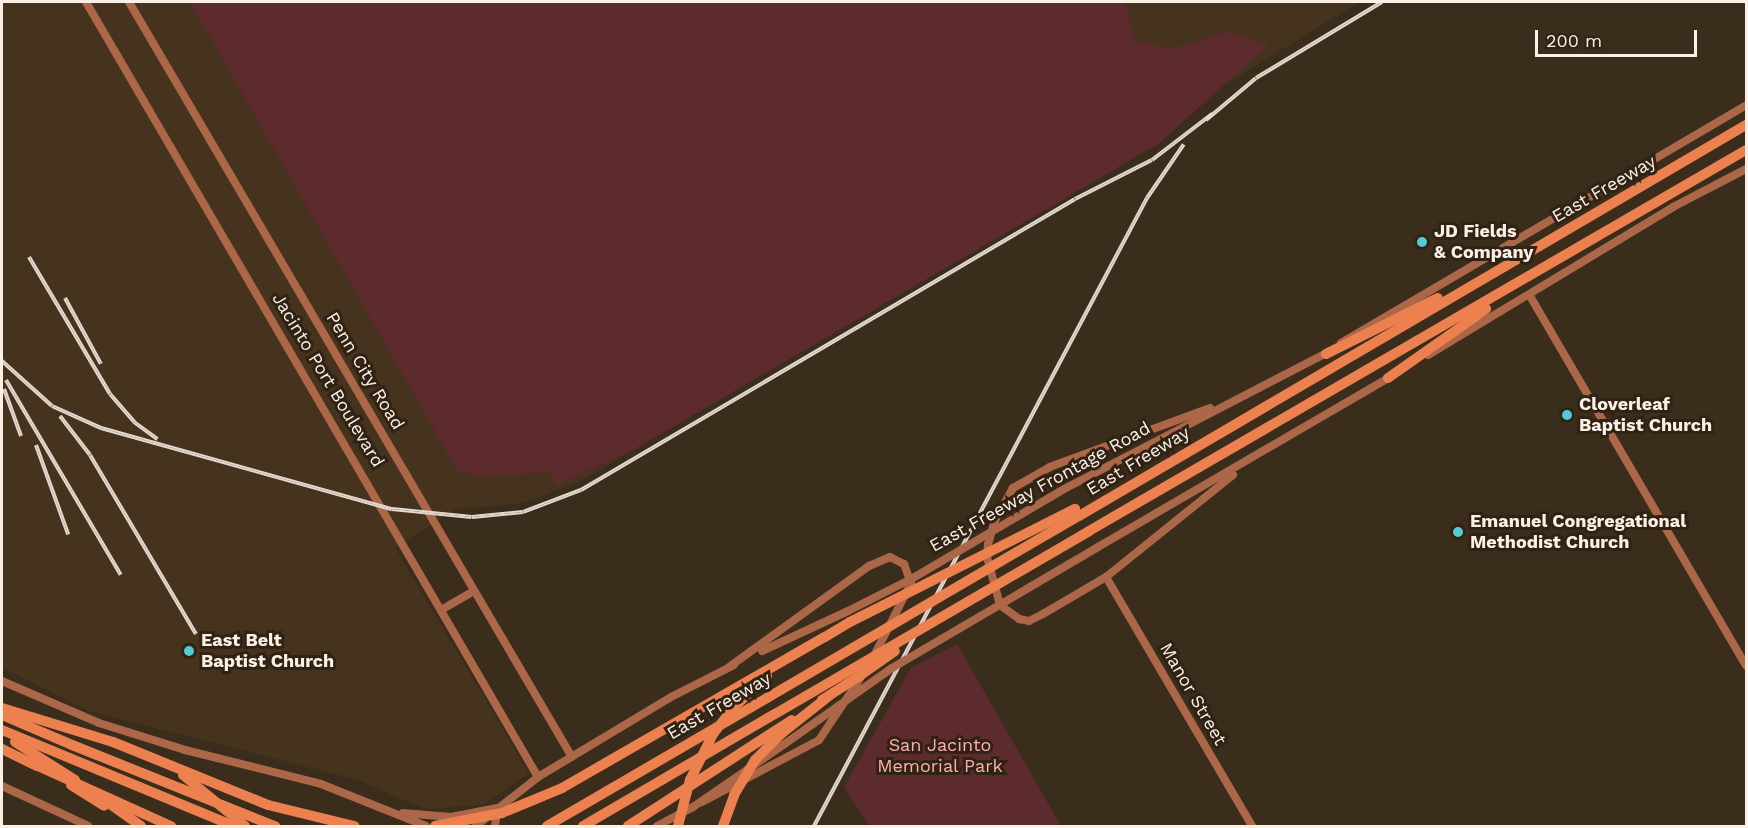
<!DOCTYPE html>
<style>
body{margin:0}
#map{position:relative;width:1748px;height:828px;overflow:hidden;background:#3b2d1c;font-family:"Work Sans",sans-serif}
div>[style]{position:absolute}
.built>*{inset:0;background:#46331d}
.green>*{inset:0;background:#5d2a2d}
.secondary>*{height:8px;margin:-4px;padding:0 4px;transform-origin:4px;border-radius:4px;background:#ac6748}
.highway>*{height:10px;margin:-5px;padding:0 5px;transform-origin:5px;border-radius:5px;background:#ec814f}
.rail>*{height:4px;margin-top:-2px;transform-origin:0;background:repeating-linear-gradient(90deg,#302313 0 4.5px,#e3d9ce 0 9px);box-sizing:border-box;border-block:2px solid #e3d9ce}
.secondary-bridge>*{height:8px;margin:-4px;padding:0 4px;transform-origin:4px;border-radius:4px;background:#ac6748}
.highway-bridge>*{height:10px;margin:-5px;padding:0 5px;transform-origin:5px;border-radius:5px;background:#ec814f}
.dots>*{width:16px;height:16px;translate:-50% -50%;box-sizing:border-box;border:3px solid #302313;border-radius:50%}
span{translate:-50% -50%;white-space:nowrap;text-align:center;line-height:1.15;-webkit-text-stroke:6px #302313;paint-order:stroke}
.street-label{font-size:18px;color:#faf0e6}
.poi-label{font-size:18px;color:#faf0e6;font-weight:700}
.left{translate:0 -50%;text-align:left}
.park-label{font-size:18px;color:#fdaeaf}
.frame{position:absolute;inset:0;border:3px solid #faf0e6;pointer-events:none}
.scale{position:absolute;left:1535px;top:30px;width:162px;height:27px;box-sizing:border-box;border:3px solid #faf0e6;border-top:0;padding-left:8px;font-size:18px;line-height:21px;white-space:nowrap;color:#faf0e6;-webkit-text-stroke:4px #302313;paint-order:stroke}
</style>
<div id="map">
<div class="built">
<div style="clip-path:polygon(2px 2px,1359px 2px,1214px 91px,1158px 144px,577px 483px,523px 503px,456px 509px,395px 548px,529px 773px,483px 805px,426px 809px,358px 780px,86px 710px,2px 667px)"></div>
</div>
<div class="green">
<div style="clip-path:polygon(190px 2px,1125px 2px,1134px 40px,1171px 49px,1229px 31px,1269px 45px,1158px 144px,635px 449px,557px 485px,550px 472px,479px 477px,457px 470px)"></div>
<div style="clip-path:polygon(957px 644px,1061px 826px,869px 826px,844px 787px,911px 668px)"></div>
</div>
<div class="secondary">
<div style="left:86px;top:2px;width:897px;rotate:59.75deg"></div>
<div style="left:129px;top:2px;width:875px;rotate:59.6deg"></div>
<div style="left:1530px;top:296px;width:428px;rotate:59.7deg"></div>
<div style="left:1341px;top:343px;width:470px;rotate:-30.4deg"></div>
<div style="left:1428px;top:355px;width:286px;rotate:-31.1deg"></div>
<div style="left:1673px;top:207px;width:82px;rotate:-27.5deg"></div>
<div style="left:1210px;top:408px;width:171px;rotate:159.8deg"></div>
<div style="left:1050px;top:467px;width:43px;rotate:150.4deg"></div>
<div style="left:1013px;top:488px;width:37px;rotate:119deg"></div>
<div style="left:995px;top:520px;width:25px;rotate:106deg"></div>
<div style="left:988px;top:544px;width:13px;rotate:94deg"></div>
<div style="left:987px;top:557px;width:50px;rotate:74.8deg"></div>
<div style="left:1000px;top:605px;width:24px;rotate:36deg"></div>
<div style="left:1019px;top:619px;width:10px;rotate:11deg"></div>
<div style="left:1029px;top:621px;width:16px;rotate:-27deg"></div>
<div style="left:1043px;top:614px;width:73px;rotate:-30.4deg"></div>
<div style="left:1106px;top:577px;width:163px;rotate:-38.8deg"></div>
<div style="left:1064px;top:489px;width:300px;rotate:-27.4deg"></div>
<div style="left:1098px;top:547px;width:341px;rotate:-30.2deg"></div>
<div style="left:1106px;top:577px;width:289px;rotate:59.6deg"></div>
<div style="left:441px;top:610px;width:38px;rotate:-30deg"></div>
<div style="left:762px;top:651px;width:95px;rotate:-24.9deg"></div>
<div style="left:729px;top:667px;width:173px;rotate:-35.8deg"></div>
<div style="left:869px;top:566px;width:23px;rotate:-23deg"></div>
<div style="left:890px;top:557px;width:16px;rotate:27deg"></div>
<div style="left:904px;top:564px;width:20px;rotate:70deg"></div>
<div style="left:911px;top:583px;width:82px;rotate:116.9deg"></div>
<div style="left:2px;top:681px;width:106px;rotate:23.4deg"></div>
<div style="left:99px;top:723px;width:90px;rotate:17.4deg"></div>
<div style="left:185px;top:750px;width:140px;rotate:14deg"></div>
<div style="left:321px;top:784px;width:113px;rotate:21.8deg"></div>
<div style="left:2px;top:786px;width:95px;rotate:24.9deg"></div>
<div style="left:702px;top:802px;width:132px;rotate:-27.9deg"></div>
<div style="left:819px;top:740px;width:76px;rotate:-56.3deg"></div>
<div style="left:403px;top:813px;width:48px;rotate:4.8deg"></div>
<div style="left:451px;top:817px;width:47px;rotate:-11.1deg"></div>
<div style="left:476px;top:826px;width:79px;rotate:-38.3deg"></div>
<div style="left:538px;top:777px;width:157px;rotate:-31deg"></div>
<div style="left:673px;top:696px;width:68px;rotate:-26.9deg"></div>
<div style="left:495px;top:826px;width:15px;rotate:-82deg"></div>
<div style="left:657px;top:826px;width:41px;rotate:-27.8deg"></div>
<div style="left:693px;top:807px;width:113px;rotate:-34.5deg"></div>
</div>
<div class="highway">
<div style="left:1326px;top:354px;width:125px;rotate:-26.6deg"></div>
<div style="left:1388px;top:378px;width:120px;rotate:-35.1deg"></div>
<div style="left:1079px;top:516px;width:773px;rotate:-30.38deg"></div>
<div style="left:1089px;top:531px;width:759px;rotate:-30.11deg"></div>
<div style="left:825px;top:637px;width:29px;rotate:-31deg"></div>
<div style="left:822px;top:700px;width:43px;rotate:-32.6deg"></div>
<div style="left:2px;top:708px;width:116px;rotate:17deg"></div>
<div style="left:113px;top:742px;width:167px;rotate:22.1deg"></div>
<div style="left:268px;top:805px;width:89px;rotate:13.7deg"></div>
<div style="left:2px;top:715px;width:76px;rotate:23.2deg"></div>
<div style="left:2px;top:730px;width:251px;rotate:22.5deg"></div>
<div style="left:15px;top:742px;width:71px;rotate:32.3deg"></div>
<div style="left:2px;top:749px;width:39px;rotate:26deg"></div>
<div style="left:183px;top:775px;width:80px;rotate:39.4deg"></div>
<div style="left:71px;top:785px;width:39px;rotate:32deg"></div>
<div style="left:100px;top:797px;width:50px;rotate:35.3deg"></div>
<div style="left:547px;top:826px;width:255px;rotate:-30.2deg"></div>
<div style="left:583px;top:826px;width:222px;rotate:-30.3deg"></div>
<div style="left:628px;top:826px;width:195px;rotate:-32.9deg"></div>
</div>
<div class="rail">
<div style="left:1206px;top:120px;width:65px;rotate:-40deg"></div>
<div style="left:1256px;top:78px;width:147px;rotate:-31.1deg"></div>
<div style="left:29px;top:257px;width:159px;rotate:59.4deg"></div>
<div style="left:110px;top:394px;width:37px;rotate:49deg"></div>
<div style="left:134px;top:422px;width:29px;rotate:36deg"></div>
<div style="left:65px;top:298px;width:75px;rotate:61.4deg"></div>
<div style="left:2px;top:361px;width:67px;rotate:42deg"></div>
<div style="left:52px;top:406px;width:54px;rotate:24.2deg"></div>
<div style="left:101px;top:428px;width:302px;rotate:15.6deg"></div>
<div style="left:392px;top:509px;width:80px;rotate:5.7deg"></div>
<div style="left:472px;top:517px;width:51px;rotate:-5.6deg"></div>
<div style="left:523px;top:512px;width:62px;rotate:-20.8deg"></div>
<div style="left:581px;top:490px;width:573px;rotate:-30.5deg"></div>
<div style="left:1075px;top:199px;width:86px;rotate:-26.9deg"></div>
<div style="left:1152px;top:160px;width:76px;rotate:-37.5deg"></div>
<div style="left:6px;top:380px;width:226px;rotate:59.5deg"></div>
<div style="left:4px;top:389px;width:50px;rotate:70.1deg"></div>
<div style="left:60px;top:416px;width:49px;rotate:52.4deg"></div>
<div style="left:90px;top:455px;width:208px;rotate:59.4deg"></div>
<div style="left:36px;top:445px;width:95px;rotate:70.2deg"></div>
<div style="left:814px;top:826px;width:711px;rotate:-62.07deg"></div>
<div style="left:1147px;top:198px;width:65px;rotate:-55.6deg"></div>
</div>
<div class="secondary-bridge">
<div style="left:848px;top:611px;width:73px;rotate:-26.9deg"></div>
<div style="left:913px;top:578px;width:175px;rotate:-30.5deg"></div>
<div style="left:786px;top:743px;width:130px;rotate:-35.3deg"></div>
<div style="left:892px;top:668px;width:239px;rotate:-30.4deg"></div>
</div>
<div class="highway-bridge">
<div style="left:850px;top:622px;width:252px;rotate:-26.7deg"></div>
<div style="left:858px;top:677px;width:45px;rotate:-35.1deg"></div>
<div style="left:767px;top:698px;width:361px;rotate:-30.3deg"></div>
<div style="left:775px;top:714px;width:363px;rotate:-30.2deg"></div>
<div style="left:72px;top:745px;width:219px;rotate:21.8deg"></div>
<div style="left:29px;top:762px;width:156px;rotate:24.3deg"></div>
<div style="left:435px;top:826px;width:68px;rotate:-11deg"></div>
<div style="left:502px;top:813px;width:65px;rotate:-22.6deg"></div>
<div style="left:562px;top:788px;width:303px;rotate:-29.9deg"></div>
<div style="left:678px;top:826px;width:48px;rotate:-75.4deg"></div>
<div style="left:690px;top:780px;width:51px;rotate:-63.4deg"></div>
<div style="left:713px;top:734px;width:36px;rotate:-52deg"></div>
<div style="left:735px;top:706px;width:44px;rotate:-43.2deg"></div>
<div style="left:723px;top:826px;width:33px;rotate:-70deg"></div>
<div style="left:734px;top:795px;width:41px;rotate:-59deg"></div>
<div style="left:755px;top:760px;width:38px;rotate:-45deg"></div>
<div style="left:782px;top:733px;width:60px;rotate:-38.2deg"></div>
</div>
<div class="dots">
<div style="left:1422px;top:242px;background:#51ccd5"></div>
<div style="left:1567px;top:415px;background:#51ccd5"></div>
<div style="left:1458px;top:532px;background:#51ccd5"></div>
<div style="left:189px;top:651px;background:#51ccd5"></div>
</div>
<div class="street-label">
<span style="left:1604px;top:189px;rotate:-30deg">East Freeway</span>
<span style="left:365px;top:371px;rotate:59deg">Penn City Road</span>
<span style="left:328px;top:380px;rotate:59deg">Jacinto Port Boulevard</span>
<span style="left:1138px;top:461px;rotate:-31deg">East Freeway</span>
<span style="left:1040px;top:487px;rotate:-29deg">East Freeway Frontage Road</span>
<span style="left:1193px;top:694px;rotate:60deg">Manor Street</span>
<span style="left:719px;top:706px;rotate:-30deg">East Freeway</span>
</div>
<div class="poi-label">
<span class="left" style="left:1434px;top:242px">JD Fields<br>&amp; Company</span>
<span class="left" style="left:1579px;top:415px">Cloverleaf<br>Baptist Church</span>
<span class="left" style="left:1470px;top:532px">Emanuel Congregational<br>Methodist Church</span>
<span class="left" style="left:201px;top:651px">East Belt<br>Baptist Church</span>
</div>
<div class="park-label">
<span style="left:940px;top:756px">San Jacinto<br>Memorial Park</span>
</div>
<div class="frame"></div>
<div class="scale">200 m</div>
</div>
